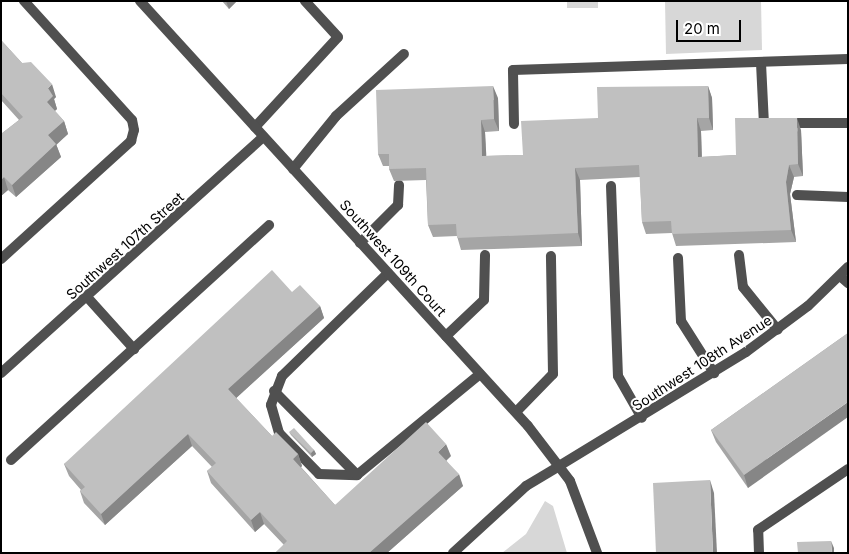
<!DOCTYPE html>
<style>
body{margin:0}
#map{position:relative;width:849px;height:554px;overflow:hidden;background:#fff;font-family:Inter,sans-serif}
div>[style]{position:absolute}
.green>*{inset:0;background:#d7d7d7}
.service>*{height:10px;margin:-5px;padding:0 5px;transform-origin:5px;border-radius:5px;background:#505050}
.tertiary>*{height:10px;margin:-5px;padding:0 5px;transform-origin:5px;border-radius:5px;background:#505050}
.wall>*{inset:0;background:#a5a5a5}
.shaded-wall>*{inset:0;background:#868686}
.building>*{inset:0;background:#c0c0c0}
span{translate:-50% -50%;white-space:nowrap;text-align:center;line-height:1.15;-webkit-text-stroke:4px #fff;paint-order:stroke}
.street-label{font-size:14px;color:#000}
.frame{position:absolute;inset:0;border:2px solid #000;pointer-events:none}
.scale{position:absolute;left:676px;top:20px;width:65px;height:22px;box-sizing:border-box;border:2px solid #000;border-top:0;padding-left:6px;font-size:15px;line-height:18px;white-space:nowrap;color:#000;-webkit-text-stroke:4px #fff;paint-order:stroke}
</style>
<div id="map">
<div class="green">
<div style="clip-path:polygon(567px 1px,598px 1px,598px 8px,567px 8px)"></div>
<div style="clip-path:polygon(665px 1px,761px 1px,762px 50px,666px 54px)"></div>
<div style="clip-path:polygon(545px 501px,553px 506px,567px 553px,502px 553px,526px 534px)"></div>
</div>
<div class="service">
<div style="left:761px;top:63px;width:62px;rotate:87.2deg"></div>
<div style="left:798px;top:123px;width:50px"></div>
<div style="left:514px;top:124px;width:54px;rotate:-91.1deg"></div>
<div style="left:513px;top:70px;width:335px;rotate:-1.9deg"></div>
<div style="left:255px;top:127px;width:122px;rotate:-47.3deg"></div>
<div style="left:338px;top:37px;width:49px;rotate:-132.5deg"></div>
<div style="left:293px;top:169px;width:68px;rotate:-50.9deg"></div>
<div style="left:336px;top:116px;width:92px;rotate:-42.4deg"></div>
<div style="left:611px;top:186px;width:190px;rotate:87.9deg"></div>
<div style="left:618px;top:376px;width:48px;rotate:60.3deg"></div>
<div style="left:797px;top:195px;width:51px;rotate:2.2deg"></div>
<div style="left:360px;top:243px;width:54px;rotate:-45deg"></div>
<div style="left:398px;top:205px;width:20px;rotate:-87deg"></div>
<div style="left:739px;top:255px;width:32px;rotate:83deg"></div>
<div style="left:743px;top:287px;width:55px;rotate:50.9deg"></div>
<div style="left:678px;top:258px;width:63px;rotate:87.3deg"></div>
<div style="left:681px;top:321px;width:62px;rotate:57.6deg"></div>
<div style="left:1px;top:259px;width:176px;rotate:-42.2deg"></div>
<div style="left:131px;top:141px;width:11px;rotate:-75deg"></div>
<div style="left:134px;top:130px;width:10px;rotate:-101deg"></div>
<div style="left:132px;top:120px;width:161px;rotate:-132.2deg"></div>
<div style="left:388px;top:273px;width:148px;rotate:135.8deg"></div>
<div style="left:282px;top:376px;width:31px;rotate:111deg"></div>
<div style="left:271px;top:405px;width:29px;rotate:74deg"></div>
<div style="left:279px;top:433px;width:57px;rotate:45.7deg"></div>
<div style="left:319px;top:474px;width:38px;rotate:2deg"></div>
<div style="left:357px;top:475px;width:159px;rotate:-39.4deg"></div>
<div style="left:840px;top:276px;width:11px;rotate:41deg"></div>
<div style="left:88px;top:298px;width:69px;rotate:48deg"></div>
<div style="left:446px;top:336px;width:52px;rotate:-43.5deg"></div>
<div style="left:484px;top:300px;width:45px;rotate:-88.7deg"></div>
<div style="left:274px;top:391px;width:118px;rotate:45.3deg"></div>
<div style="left:516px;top:412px;width:53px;rotate:-45.8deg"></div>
<div style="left:553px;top:374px;width:118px;rotate:-91deg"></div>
<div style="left:11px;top:460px;width:349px;rotate:-42.3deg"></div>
<div style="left:453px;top:553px;width:99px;rotate:-42.5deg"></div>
<div style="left:526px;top:486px;width:39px;rotate:-31deg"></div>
<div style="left:759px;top:553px;width:23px;rotate:-92deg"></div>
<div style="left:758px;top:530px;width:109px;rotate:-34.1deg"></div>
</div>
<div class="tertiary">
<div style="left:140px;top:1px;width:575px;rotate:47.61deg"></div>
<div style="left:528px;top:426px;width:69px;rotate:52.6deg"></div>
<div style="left:570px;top:481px;width:77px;rotate:69.4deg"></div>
<div style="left:1px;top:373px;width:353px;rotate:-42deg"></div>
<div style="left:559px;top:466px;width:219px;rotate:-31.4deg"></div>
<div style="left:746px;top:352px;width:77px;rotate:-36.6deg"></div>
<div style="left:808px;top:306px;width:56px;rotate:-44.3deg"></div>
</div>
<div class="wall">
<div style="clip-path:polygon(222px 1px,237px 1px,229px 9px)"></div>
<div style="clip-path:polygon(1px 40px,22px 63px,56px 97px,54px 99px,57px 109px,55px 111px,64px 121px,68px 134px,56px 144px,61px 157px,16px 197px,8px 190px,1px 196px,1px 134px,19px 120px,1px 100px)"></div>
<div style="clip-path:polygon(708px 86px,712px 98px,713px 130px,701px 131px,702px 157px,736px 155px,801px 130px,803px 176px,794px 177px,790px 194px,796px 242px,676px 246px,672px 233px,646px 234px,642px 222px,640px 177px,580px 180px,582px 246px,461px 250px,457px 236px,433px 237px,428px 225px,426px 180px,394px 181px,389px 169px,389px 166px,383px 166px,378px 154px,498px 98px,499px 131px,485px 132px,486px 156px,523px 155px,598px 118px)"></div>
<div style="clip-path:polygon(292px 292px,320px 306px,324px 318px,236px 398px,272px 436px,298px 454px,302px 466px,301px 467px,335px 505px,451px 456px,446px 460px,463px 486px,387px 553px,275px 553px,284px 545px,264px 524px,255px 532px,211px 483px,207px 471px,212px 467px,192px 446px,105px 525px,84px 503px,80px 491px,81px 490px,69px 476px,64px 464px)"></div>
<div style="clip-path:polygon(848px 333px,748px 488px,716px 442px,711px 430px)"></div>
<div style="clip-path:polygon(289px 432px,314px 450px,316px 454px,312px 457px,291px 435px)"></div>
</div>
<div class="shaded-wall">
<div style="clip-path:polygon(226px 1px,237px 1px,229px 9px)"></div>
<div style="clip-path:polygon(52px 84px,56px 97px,54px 99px,57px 109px,51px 114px,47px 102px,48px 88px)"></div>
<div style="clip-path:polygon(493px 86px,498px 98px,499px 131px,494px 119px)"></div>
<div style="clip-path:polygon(708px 86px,712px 98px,713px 130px,709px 118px)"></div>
<div style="clip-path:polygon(697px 118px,701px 131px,702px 169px,698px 157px)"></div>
<div style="clip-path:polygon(797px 118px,801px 130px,803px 176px,798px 164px)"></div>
<div style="clip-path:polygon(481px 120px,485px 132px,487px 168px,482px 156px)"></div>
<div style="clip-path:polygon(64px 121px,68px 134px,53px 148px,48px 135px)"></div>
<div style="clip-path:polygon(56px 144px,61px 157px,16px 197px,12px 185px)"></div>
<div style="clip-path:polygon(789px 165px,794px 177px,790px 194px,796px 242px,791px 230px,786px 182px)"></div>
<div style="clip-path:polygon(575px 168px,580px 180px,582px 246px,578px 233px)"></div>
<div style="clip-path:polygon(4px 177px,8px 190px,1px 196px,1px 180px)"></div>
<div style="clip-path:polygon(320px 306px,324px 318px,233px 401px,228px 389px)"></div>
<div style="clip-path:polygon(848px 402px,848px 417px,748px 488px,744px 475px)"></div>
<div style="clip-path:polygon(188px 434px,192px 446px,105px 525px,101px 514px)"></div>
<div style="clip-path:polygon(446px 444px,451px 456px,443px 464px,438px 452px)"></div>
<div style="clip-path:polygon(314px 450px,316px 454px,312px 457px,311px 453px)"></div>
<div style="clip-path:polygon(298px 454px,302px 466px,297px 471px,293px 459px)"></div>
<div style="clip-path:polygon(459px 474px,463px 486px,387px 553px,369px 553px)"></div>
<div style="clip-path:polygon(710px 480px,714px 493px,717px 553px,713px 553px)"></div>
<div style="clip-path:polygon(260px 512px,264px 524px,255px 532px,251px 520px)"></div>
<div style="clip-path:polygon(831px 541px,834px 548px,834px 553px,832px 553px)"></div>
</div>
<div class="building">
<div style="clip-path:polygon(1px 40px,22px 63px,31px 62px,52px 84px,48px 88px,53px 96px,47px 102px,64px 121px,48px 135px,56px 144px,12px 185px,4px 177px,1px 180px,1px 134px,23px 117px,1px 93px)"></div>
<div style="clip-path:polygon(493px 86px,494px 119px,481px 120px,482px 156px,523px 155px,521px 121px,598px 118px,597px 87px,708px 86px,709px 118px,697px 118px,698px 157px,736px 155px,735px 118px,797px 118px,798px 164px,789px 165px,786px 182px,791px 230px,672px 234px,671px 221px,642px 222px,639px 165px,575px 168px,578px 233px,457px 238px,456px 224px,428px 225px,426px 168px,389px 169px,389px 154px,378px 154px,376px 90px)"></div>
<div style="clip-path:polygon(272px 270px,292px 292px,300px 285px,320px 306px,228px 389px,272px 436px,276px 432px,298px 454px,293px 459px,335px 505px,426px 422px,446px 444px,438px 452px,459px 474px,369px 553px,275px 553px,287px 541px,260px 512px,251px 520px,207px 471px,216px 463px,188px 434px,101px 514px,80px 491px,85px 487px,64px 464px)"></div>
<div style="clip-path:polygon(848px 333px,848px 402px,744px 475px,711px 430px)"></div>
<div style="clip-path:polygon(294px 428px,314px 450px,311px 453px,289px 432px)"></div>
<div style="clip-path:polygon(710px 480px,713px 553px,656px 553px,653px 483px)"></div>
<div style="clip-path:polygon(831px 541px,832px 553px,798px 553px,797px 542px)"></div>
</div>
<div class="street-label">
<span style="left:125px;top:246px;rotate:-42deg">Southwest 107th Street</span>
<span style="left:393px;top:258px;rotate:48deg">Southwest 109th Court</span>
<span style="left:702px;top:363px;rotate:-33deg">Southwest 108th Avenue</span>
</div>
<div class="frame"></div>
<div class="scale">20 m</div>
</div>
